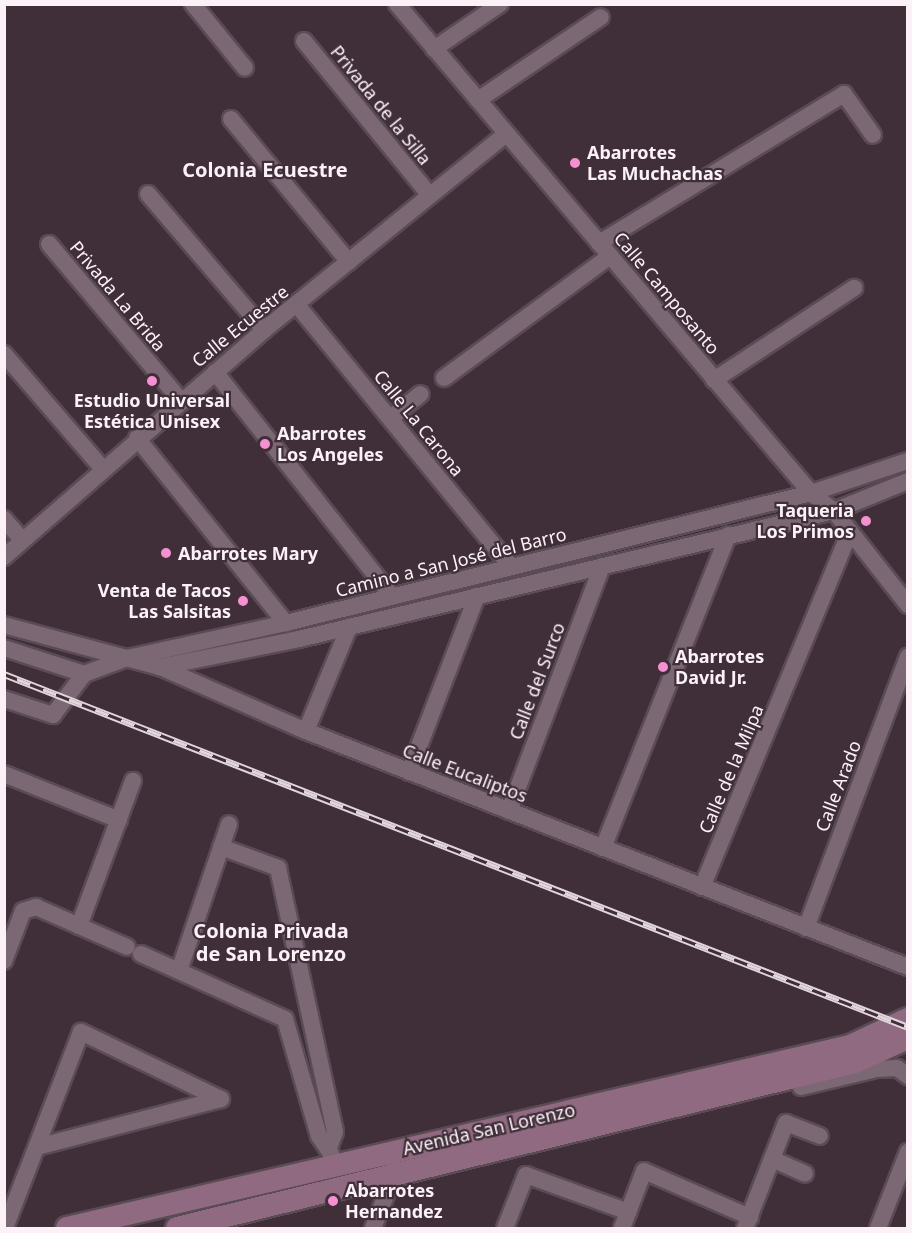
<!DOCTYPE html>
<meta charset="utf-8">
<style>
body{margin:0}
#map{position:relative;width:912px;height:1233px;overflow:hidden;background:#402f39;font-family:"Noto Sans",sans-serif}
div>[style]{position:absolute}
.roads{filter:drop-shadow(2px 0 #5a4b54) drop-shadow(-2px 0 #5a4b54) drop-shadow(0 2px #5a4b54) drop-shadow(0 -2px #5a4b54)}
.street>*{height:16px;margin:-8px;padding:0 8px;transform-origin:8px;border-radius:8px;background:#7c6874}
.secondary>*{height:22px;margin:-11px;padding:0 11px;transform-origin:11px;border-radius:11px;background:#8f6a81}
.rail>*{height:7px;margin-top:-3.5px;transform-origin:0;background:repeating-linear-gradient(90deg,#402f39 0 14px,#e2d6dc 0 28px);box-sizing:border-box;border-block:2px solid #e2d6dc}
.dots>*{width:16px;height:16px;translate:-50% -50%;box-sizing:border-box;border:3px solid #402f39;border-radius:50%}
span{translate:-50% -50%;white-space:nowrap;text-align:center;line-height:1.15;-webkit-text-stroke:4.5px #402f39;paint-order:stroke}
.street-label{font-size:18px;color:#fcf1f7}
.poi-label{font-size:18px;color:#fcf1f7;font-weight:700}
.left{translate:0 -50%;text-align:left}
.right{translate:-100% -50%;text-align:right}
.neighbourhood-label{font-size:20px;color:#fcf1f7;font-weight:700}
.frame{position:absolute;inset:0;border:6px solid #fcf1f7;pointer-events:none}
</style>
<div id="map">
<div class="roads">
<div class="street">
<div style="left:193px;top:4px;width:82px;rotate:50.9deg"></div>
<div style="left:397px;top:4px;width:641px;rotate:49.75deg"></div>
<div style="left:811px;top:493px;width:29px;rotate:38deg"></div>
<div style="left:834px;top:511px;width:120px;rotate:51.8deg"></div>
<div style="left:304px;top:41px;width:198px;rotate:50.8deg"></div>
<div style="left:434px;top:49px;width:80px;rotate:-34.3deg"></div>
<div style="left:478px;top:100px;width:148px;rotate:-34deg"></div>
<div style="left:231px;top:119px;width:185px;rotate:50.5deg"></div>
<div style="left:148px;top:194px;width:179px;rotate:49.5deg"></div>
<div style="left:599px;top:243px;width:287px;rotate:-31.3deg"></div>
<div style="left:844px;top:94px;width:50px;rotate:54.7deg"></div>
<div style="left:49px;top:244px;width:205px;rotate:49.9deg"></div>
<div style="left:297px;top:305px;width:338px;rotate:50.7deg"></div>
<div style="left:4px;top:354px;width:150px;rotate:49.3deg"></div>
<div style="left:215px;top:372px;width:285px;rotate:51.7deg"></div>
<div style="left:444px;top:378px;width:206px;rotate:-36.3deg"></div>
<div style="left:714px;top:380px;width:168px;rotate:-33.3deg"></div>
<div style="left:391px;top:418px;width:38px;rotate:-39deg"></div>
<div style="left:137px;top:438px;width:238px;rotate:51.2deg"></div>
<div style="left:4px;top:519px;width:28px;rotate:49deg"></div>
<div style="left:4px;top:557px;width:345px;rotate:-41.1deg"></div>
<div style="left:264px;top:330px;width:311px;rotate:-39deg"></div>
<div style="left:4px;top:625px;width:162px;rotate:15.1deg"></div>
<div style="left:160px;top:667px;width:159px;rotate:23.7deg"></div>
<div style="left:306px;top:731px;width:647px;rotate:21.41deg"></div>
<div style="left:4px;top:648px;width:84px;rotate:18deg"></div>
<div style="left:84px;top:674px;width:46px;rotate:-20.4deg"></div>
<div style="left:127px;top:658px;width:163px;rotate:-12.4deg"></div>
<div style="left:286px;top:623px;width:541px;rotate:-13.91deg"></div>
<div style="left:811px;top:493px;width:102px;rotate:-18.3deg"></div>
<div style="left:160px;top:667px;width:142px;rotate:-11.4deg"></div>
<div style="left:299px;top:639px;width:550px;rotate:-13.46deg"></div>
<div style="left:834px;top:511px;width:80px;rotate:-22.1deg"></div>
<div style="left:4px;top:699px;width:52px;rotate:18.1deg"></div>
<div style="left:53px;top:715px;width:51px;rotate:-52.9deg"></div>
<div style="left:306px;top:731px;width:113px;rotate:-67.5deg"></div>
<div style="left:409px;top:772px;width:189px;rotate:-68.9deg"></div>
<div style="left:4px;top:774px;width:124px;rotate:21.8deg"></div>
<div style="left:509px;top:811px;width:262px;rotate:-69.2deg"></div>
<div style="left:221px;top:847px;width:61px;rotate:20.2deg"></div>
<div style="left:278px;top:868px;width:270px;rotate:77.8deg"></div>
<div style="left:335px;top:1132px;width:17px;rotate:111deg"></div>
<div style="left:603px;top:848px;width:337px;rotate:-68.2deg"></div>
<div style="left:702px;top:887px;width:385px;rotate:-67.4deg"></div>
<div style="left:79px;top:926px;width:155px;rotate:-69.6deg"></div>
<div style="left:806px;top:928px;width:290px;rotate:-69.4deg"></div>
<div style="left:141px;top:954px;width:158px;rotate:24.3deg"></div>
<div style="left:285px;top:1019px;width:122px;rotate:73.8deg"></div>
<div style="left:319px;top:1136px;width:22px;rotate:56deg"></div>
<div style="left:4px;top:961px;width:53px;rotate:-69.2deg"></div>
<div style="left:23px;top:911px;width:14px;rotate:-17deg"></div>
<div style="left:36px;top:907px;width:99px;rotate:23.7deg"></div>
<div style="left:179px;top:971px;width:155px;rotate:-71.2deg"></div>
<div style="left:801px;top:1087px;width:78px;rotate:-13.3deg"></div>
<div style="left:877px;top:1069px;width:20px;rotate:-3deg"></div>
<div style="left:897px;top:1068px;width:14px;rotate:36deg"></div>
<div style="left:37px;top:1147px;width:190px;rotate:-14.6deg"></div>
<div style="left:772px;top:1159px;width:36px;rotate:24deg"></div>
<div style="left:5px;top:1228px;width:210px;rotate:-68.8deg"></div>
<div style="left:81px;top:1032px;width:155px;rotate:25.6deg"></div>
<div style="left:373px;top:1228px;width:57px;rotate:-68.4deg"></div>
<div style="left:394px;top:1175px;width:7px;rotate:-98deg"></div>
<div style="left:505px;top:1228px;width:57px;rotate:-68.4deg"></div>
<div style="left:526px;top:1175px;width:109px;rotate:19.9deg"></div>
<div style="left:622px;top:1228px;width:61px;rotate:-68.9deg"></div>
<div style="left:644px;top:1171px;width:116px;rotate:23.5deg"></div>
<div style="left:745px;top:1228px;width:113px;rotate:-68.7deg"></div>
<div style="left:786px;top:1123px;width:36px;rotate:21deg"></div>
<div style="left:878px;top:1228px;width:82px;rotate:-68.5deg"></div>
</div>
<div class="secondary">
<div style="left:67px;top:1228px;width:804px;rotate:-13.09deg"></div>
<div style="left:850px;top:1046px;width:64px;rotate:-25deg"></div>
<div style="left:177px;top:1228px;width:698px;rotate:-13.76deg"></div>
<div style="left:855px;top:1062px;width:58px;rotate:-24.4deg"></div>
</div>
</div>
<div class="rail">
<div style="left:4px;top:674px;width:970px;rotate:21.33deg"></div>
</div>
<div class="dots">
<div style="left:575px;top:163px;background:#f590d1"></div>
<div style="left:152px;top:381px;background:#f590d1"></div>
<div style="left:265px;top:444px;background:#f590d1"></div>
<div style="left:866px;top:521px;background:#f590d1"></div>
<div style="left:166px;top:553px;background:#f590d1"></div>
<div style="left:243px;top:601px;background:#f590d1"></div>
<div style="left:663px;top:667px;background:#f590d1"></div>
<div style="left:333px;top:1201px;background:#f590d1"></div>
</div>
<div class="street-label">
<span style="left:381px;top:105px;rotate:51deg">Privada de la Silla</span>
<span style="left:667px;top:293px;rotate:50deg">Calle Camposanto</span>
<span style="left:118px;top:296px;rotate:50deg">Privada La Brida</span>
<span style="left:240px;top:326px;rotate:-39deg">Calle Ecuestre</span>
<span style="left:419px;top:423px;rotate:51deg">Calle La Carona</span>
<span style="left:451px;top:562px;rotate:-14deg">Camino a San José del Barro</span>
<span style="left:537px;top:681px;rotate:-69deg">Calle del Surco</span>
<span style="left:731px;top:769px;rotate:-67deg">Calle de la Milpa</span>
<span style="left:465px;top:773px;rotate:21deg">Calle Eucaliptos</span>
<span style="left:838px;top:786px;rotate:-69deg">Calle Arado</span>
<span style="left:489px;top:1129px;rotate:-13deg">Avenida San Lorenzo</span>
</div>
<div class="poi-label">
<span class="left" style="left:587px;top:163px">Abarrotes<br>Las Muchachas</span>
<span style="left:152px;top:411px">Estudio Universal<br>Estética Unisex</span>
<span class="left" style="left:277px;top:444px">Abarrotes<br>Los Angeles</span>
<span class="right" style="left:854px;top:521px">Taqueria<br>Los Primos</span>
<span class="left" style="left:178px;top:553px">Abarrotes Mary</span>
<span class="right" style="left:231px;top:601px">Venta de Tacos<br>Las Salsitas</span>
<span class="left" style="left:675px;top:667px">Abarrotes<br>David Jr.</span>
<span class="left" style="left:345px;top:1201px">Abarrotes<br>Hernandez</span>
</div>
<div class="neighbourhood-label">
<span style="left:265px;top:169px">Colonia Ecuestre</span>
<span style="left:271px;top:942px">Colonia Privada<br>de San Lorenzo</span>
</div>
<div class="frame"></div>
</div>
